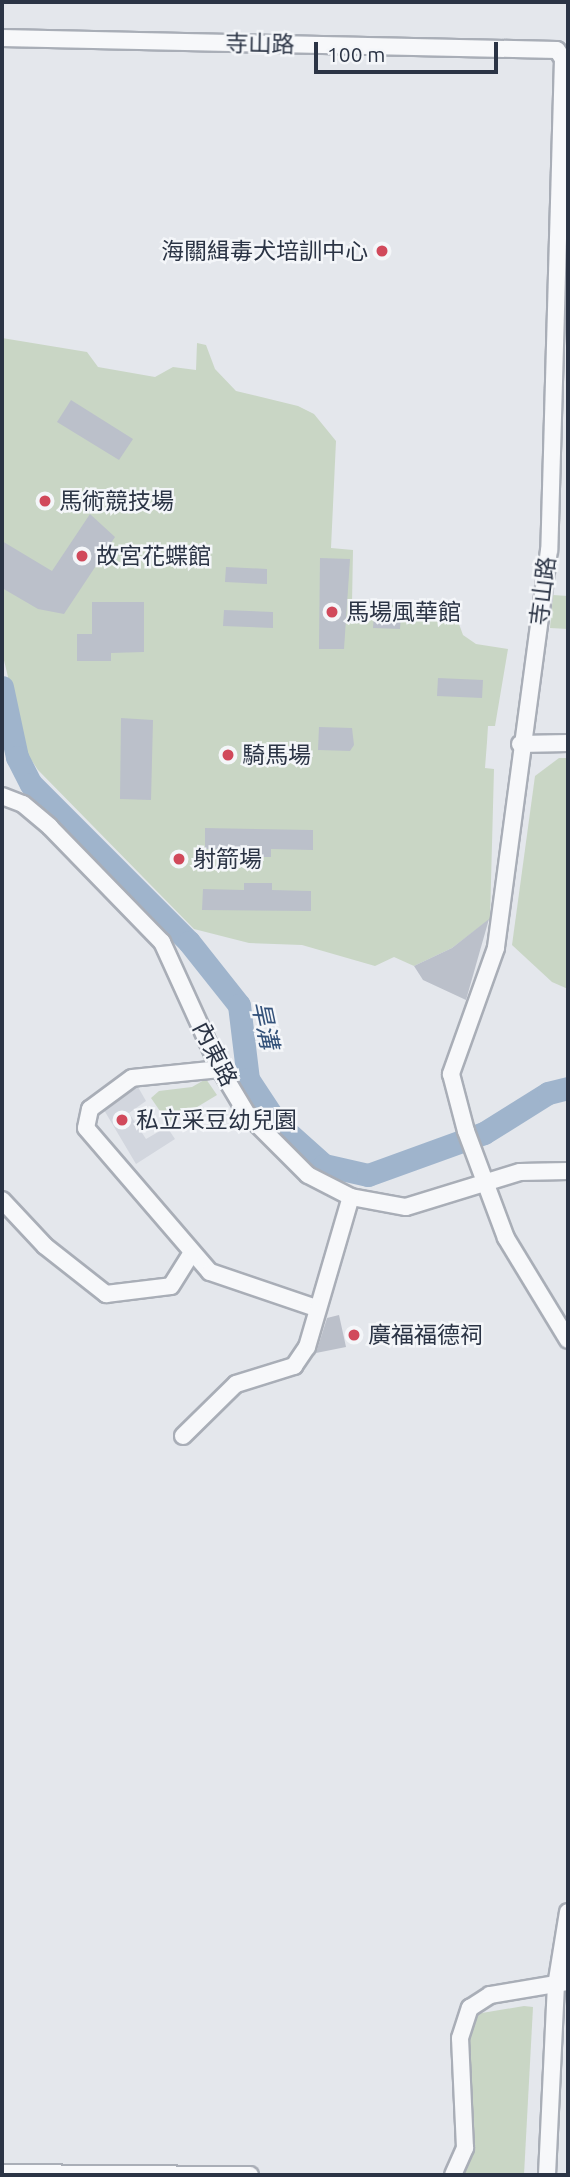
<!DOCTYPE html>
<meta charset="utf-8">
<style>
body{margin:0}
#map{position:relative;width:570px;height:2177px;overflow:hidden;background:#e4e7ec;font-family:Ubuntu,"Noto Sans TC",sans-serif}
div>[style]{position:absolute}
.built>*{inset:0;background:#d2d6de}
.green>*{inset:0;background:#c9d6c5}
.river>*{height:23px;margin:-11.5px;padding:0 11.5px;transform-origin:11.5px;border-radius:11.5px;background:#9fb4cc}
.building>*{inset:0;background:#bbc0ca}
.roads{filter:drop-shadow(2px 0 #a9aeb7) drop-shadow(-2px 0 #a9aeb7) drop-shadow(0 2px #a9aeb7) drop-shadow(0 -2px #a9aeb7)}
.minor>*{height:16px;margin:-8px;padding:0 8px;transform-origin:8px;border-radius:8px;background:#f7f8fa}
.dots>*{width:19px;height:19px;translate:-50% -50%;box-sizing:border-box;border:4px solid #f4f6f9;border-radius:50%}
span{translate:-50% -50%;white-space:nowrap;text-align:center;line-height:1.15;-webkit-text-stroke:5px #f4f6f9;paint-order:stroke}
.street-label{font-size:23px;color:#2b3445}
.poi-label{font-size:23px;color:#2b3445}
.right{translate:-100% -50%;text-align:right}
.left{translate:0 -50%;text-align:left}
.water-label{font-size:24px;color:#34527a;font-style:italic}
.frame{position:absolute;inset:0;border:4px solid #2b3445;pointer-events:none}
.scale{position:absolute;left:314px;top:42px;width:184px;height:32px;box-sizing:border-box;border:4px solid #2b3445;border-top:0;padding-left:9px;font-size:21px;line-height:24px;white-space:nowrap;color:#2b3445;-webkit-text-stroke:5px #f4f6f9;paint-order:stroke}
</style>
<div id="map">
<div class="built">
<div style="clip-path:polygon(138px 1087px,146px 1101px,129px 1113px,146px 1139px,167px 1127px,175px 1139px,136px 1164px,104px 1110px)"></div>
</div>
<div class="green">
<div style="clip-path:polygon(2px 338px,87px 352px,98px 367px,155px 377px,173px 367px,196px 370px,197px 343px,206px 345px,215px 369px,236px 391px,298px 406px,314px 414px,336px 441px,331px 548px,353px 550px,352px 603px,445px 607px,455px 613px,463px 635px,476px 644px,508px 649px,495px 726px,488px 726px,487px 742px,485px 768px,494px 769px,490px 919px,452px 948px,414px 966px,394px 957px,375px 966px,302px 945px,249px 943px,194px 929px,38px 770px,26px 752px,2px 652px)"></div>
<div style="clip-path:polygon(553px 595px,568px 596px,568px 629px,550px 628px)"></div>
<div style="clip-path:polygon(559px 758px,568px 758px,568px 989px,552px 982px,512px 945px,535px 776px)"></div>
<div style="clip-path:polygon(206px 1079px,217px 1095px,169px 1124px,151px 1098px,159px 1091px,192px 1087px)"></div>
<div style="clip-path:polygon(524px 2006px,533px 2007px,524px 2175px,461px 2175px,467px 2033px,476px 2014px)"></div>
</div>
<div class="river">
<div style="left:2px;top:687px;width:72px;rotate:77.9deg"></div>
<div style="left:17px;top:757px;width:30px;rotate:63deg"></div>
<div style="left:31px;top:784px;width:223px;rotate:45deg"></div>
<div style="left:189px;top:942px;width:80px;rotate:51.6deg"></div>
<div style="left:239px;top:1005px;width:75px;rotate:83.1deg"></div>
<div style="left:248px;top:1079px;width:53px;rotate:56.6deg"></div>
<div style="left:277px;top:1123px;width:63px;rotate:41.8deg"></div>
<div style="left:324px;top:1165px;width:45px;rotate:12.8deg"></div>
<div style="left:368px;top:1175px;width:123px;rotate:-19.9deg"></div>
<div style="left:484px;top:1133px;width:75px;rotate:-32deg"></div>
<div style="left:548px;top:1093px;width:21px;rotate:-14deg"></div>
</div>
<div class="building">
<div style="clip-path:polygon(71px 400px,133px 439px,119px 460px,57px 422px)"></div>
<div style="clip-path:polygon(90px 514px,115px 537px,64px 614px,38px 609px,2px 588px,2px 541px,52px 571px)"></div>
<div style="clip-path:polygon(320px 558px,350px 559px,344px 649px,319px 649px)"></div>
<div style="clip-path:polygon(226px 567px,267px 569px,267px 584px,225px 582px)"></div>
<div style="clip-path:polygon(92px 602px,144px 602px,144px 652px,111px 653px,111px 661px,77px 661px,77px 634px,92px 634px)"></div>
<div style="clip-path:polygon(224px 610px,273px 612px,273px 628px,223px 626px)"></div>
<div style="clip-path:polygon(374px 615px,401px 615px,400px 629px,373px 628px)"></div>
<div style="clip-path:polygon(438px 678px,483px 680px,482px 698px,437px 696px)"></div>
<div style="clip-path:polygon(121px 718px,153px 720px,151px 800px,120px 799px)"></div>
<div style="clip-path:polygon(319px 727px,352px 728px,354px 745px,350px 751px,318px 750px)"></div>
<div style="clip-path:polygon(205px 828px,313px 830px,313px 850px,271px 849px,271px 857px,244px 857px,243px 849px,205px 849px)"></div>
<div style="clip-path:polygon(244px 883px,272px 883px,272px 890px,311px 891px,311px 911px,202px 910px,203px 889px,244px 890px)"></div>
<div style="clip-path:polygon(489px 919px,466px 1000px,423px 980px,414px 966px,452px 948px)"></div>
<div style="clip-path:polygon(339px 1315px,346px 1347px,316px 1353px,327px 1318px)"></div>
</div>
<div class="roads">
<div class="minor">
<div style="left:2px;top:38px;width:555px;rotate:1.24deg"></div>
<div style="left:557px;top:50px;width:11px;rotate:56deg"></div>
<div style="left:563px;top:59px;width:491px;rotate:91.6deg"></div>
<div style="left:549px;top:550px;width:402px;rotate:97.6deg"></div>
<div style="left:496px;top:948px;width:134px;rotate:109.7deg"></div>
<div style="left:451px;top:1074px;width:59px;rotate:75.3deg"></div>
<div style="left:466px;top:1131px;width:114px;rotate:69.5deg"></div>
<div style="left:506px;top:1238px;width:119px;rotate:58.7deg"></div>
<div style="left:520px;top:744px;width:48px;rotate:-1.2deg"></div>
<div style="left:2px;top:796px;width:22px;rotate:21deg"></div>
<div style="left:23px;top:804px;width:35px;rotate:40deg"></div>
<div style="left:50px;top:827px;width:161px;rotate:45.8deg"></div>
<div style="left:162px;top:942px;width:140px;rotate:65.5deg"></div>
<div style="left:220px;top:1069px;width:52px;rotate:59deg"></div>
<div style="left:247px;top:1114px;width:86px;rotate:45deg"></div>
<div style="left:308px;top:1175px;width:48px;rotate:27.1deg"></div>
<div style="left:351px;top:1197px;width:56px;rotate:10.3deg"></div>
<div style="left:406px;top:1207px;width:119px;rotate:-17.1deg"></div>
<div style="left:520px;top:1172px;width:48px;rotate:-1.2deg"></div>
<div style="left:220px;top:1069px;width:88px;rotate:174.2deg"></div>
<div style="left:132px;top:1078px;width:52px;rotate:143.6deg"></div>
<div style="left:90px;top:1109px;width:19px;rotate:102deg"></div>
<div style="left:86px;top:1128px;width:190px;rotate:49.3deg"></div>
<div style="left:210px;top:1272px;width:112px;rotate:18.8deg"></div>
<div style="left:2px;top:1200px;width:63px;rotate:46.9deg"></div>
<div style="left:45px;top:1246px;width:78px;rotate:38.2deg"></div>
<div style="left:106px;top:1294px;width:65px;rotate:-7deg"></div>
<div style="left:171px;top:1286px;width:39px;rotate:-58deg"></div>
<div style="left:183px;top:1436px;width:74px;rotate:-44.5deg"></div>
<div style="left:236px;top:1384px;width:61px;rotate:-17.2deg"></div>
<div style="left:294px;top:1366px;width:23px;rotate:-56deg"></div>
<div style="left:307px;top:1347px;width:156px;rotate:-73.7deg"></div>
<div style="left:2px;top:2173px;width:248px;rotate:0.5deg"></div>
<div style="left:453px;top:2175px;width:30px;rotate:-66deg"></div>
<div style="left:465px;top:2148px;width:110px;rotate:-92.6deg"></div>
<div style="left:460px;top:2038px;width:32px;rotate:-72deg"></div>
<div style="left:470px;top:2008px;width:24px;rotate:-33deg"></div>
<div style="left:490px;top:1995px;width:79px;rotate:-9.5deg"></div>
<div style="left:547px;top:2175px;width:189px;rotate:-87.3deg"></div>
<div style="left:556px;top:1986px;width:75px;rotate:-80.8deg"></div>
</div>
</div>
<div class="dots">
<div style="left:382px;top:251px;background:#d1495b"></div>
<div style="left:45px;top:501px;background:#d1495b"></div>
<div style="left:82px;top:556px;background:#d1495b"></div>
<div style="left:332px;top:612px;background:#d1495b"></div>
<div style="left:228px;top:755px;background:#d1495b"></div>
<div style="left:179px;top:859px;background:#d1495b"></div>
<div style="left:122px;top:1120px;background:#d1495b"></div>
<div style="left:354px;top:1335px;background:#d1495b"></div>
</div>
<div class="street-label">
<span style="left:260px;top:44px;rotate:1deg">寺山路</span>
<span style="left:543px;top:591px;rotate:-83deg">寺山路</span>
<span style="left:215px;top:1054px;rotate:63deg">內東路</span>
</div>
<div class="poi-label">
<span class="right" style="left:368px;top:251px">海關緝毒犬培訓中心</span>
<span class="left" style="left:59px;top:501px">馬術競技場</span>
<span class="left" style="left:96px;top:556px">故宮花蝶館</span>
<span class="left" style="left:346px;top:612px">馬場風華館</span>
<span class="left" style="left:242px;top:755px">騎馬場</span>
<span class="left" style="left:193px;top:859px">射箭場</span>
<span class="left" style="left:136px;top:1120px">私立采豆幼兒園</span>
<span class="left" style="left:368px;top:1335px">廣福福德祠</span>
</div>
<div class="water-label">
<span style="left:265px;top:1025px;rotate:78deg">旱溝</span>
</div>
<div class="frame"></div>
<div class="scale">100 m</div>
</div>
